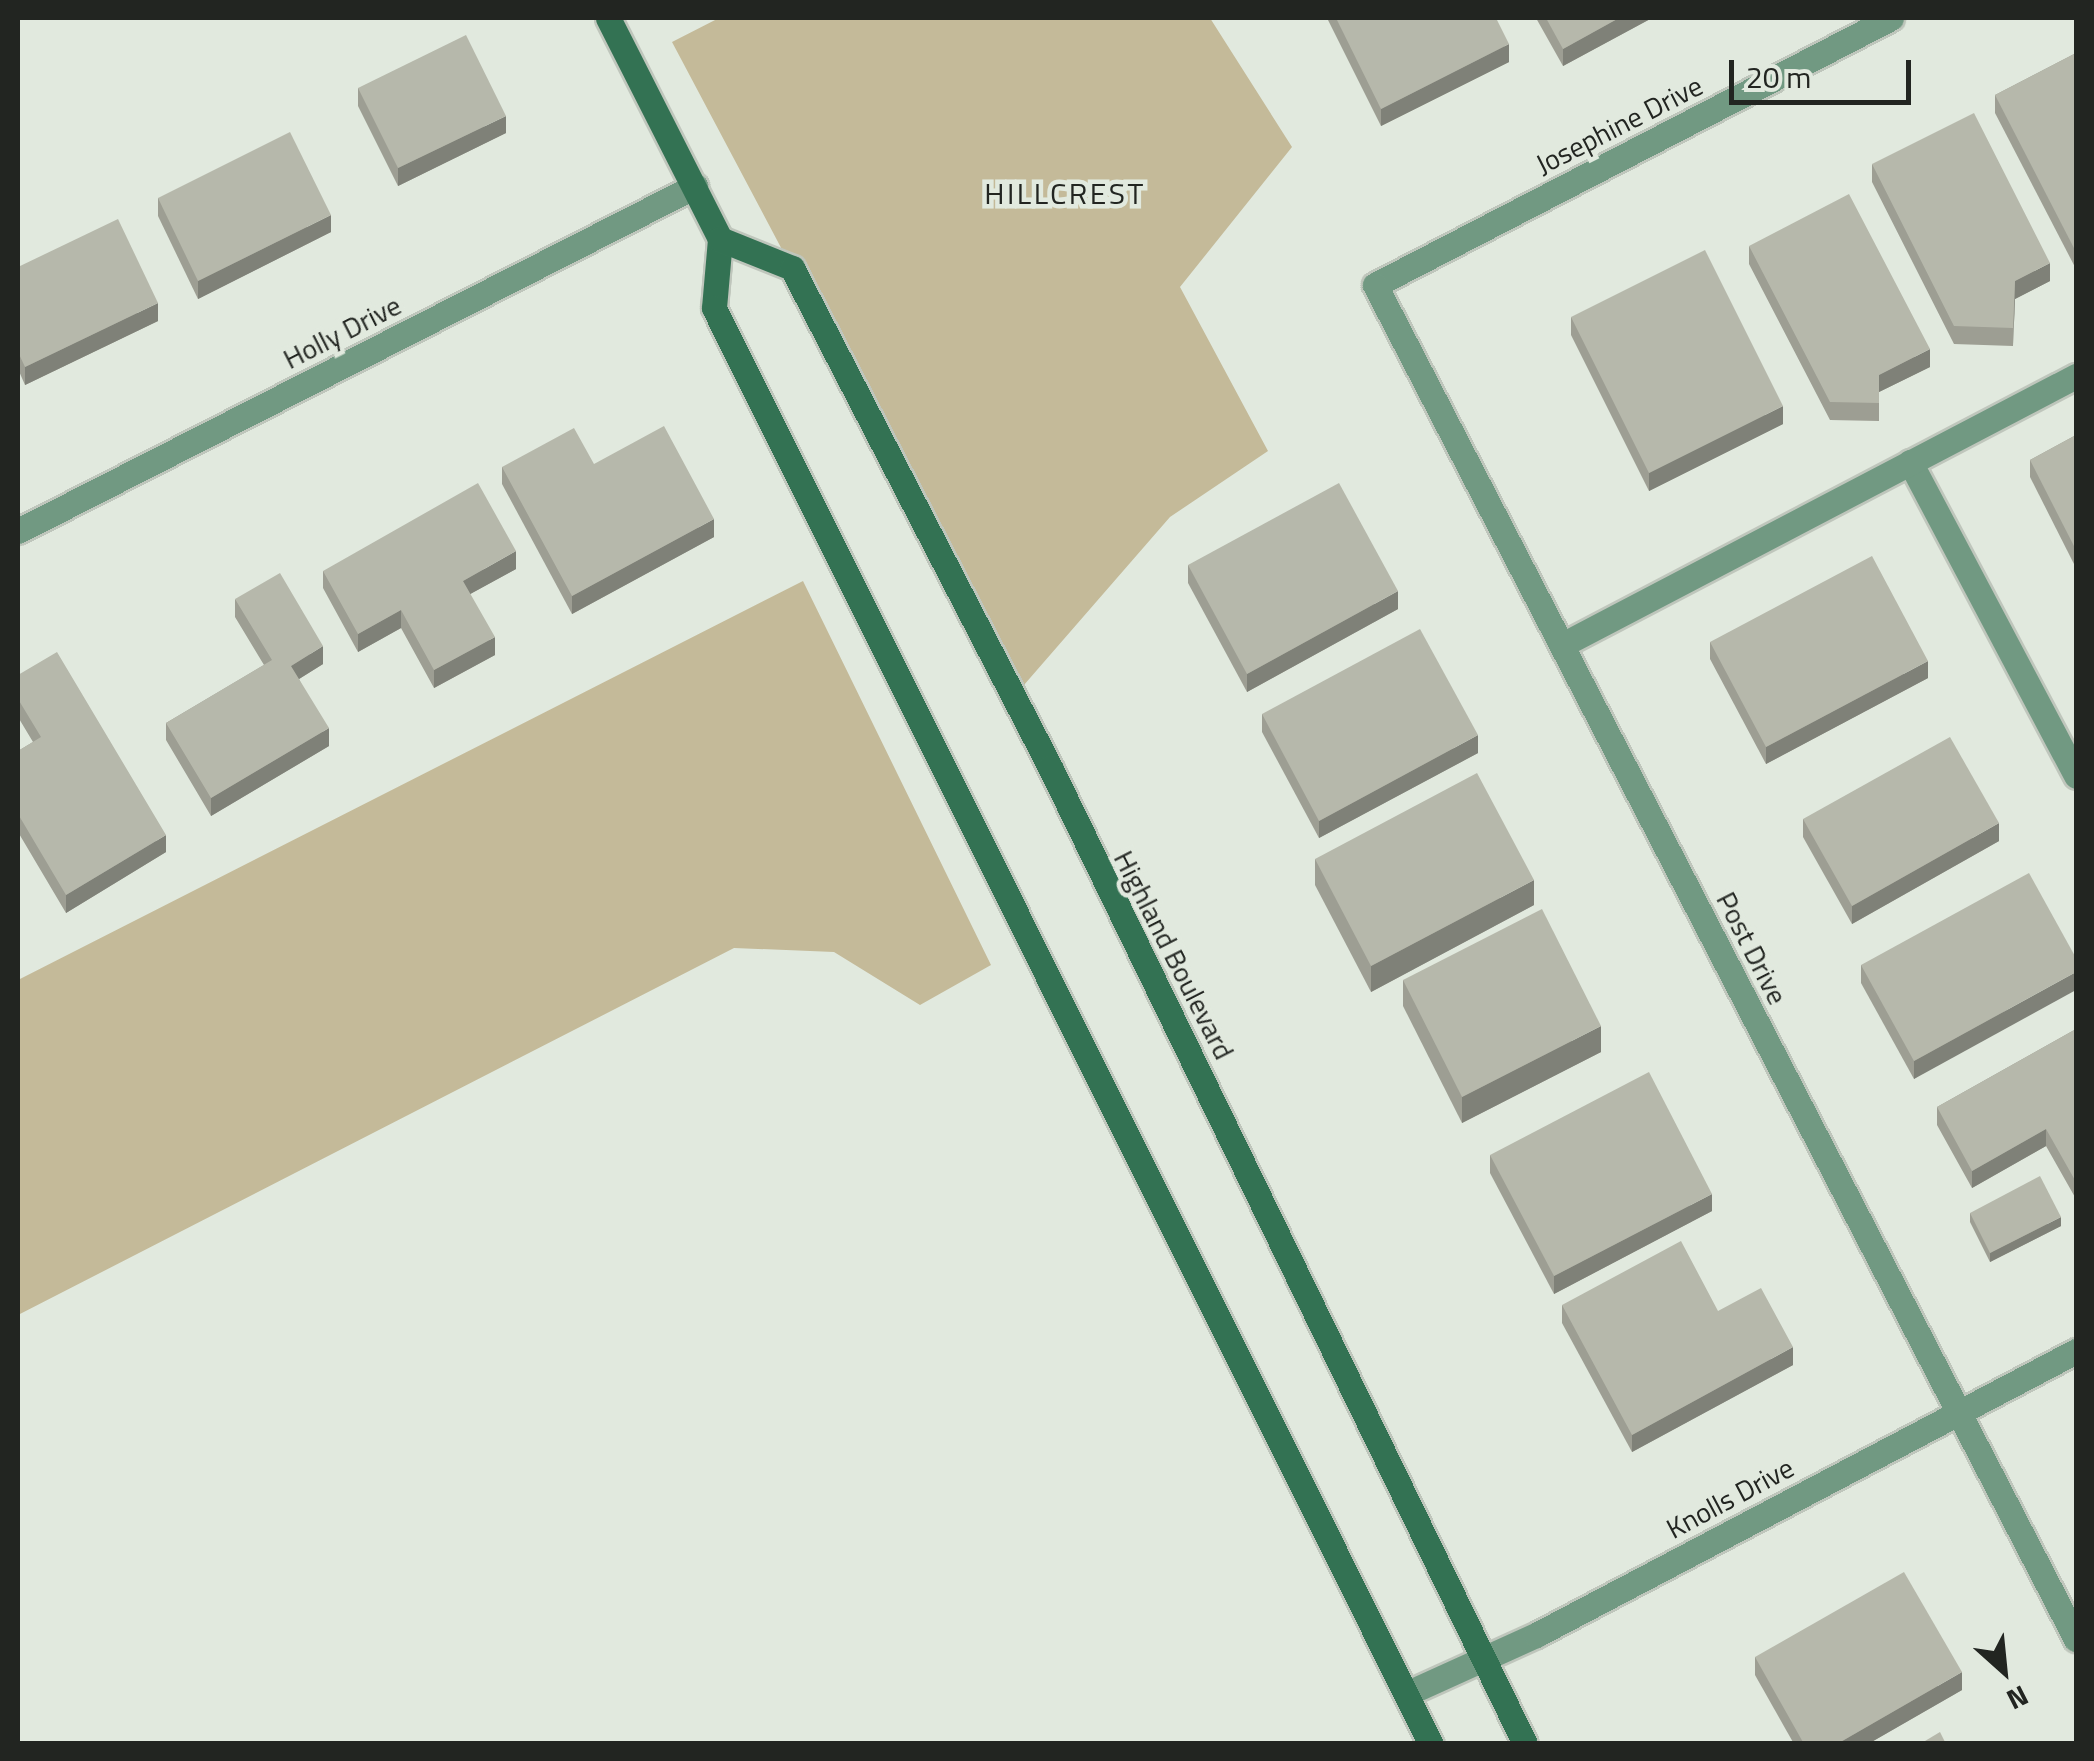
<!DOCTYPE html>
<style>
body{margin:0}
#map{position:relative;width:2094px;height:1761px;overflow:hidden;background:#e1e9de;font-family:"Titillium Web",sans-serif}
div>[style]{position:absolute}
.green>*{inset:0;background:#c4ba99}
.roads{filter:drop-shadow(2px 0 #bfc6bc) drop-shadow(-2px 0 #bfc6bc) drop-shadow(0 2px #bfc6bc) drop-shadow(0 -2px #bfc6bc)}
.service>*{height:25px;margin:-12.5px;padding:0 12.5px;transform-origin:12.5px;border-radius:12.5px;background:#719982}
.minor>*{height:25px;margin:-12.5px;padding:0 12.5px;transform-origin:12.5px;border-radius:12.5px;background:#719982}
.secondary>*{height:25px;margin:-12.5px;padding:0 12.5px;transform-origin:12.5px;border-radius:12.5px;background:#337253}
.wall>*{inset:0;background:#9d9e93}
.shaded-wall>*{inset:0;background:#7f8178}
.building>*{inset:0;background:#b6b8ab}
span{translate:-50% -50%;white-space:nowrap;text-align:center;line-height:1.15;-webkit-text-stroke:9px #e1e9de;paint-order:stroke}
.street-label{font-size:28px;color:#222521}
.neighbourhood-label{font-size:30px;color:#222521;letter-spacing:2.5px}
.frame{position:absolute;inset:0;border:20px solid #222521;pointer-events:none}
.north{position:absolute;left:1954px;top:1621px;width:100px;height:100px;-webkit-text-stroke:8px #e1e9de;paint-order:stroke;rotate:153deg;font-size:28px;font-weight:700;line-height:40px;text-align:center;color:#222521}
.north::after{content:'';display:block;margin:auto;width:35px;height:45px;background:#222521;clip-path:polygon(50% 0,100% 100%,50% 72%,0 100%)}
.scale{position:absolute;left:1729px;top:60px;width:182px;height:45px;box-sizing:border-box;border:5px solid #222521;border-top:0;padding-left:12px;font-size:30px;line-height:35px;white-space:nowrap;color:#222521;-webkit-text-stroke:8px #e1e9de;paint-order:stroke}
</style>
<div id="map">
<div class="green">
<div style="clip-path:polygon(719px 18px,1210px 18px,1292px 147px,1180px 287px,1268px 451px,1170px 517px,1017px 693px,672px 42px)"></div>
<div style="clip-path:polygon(803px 581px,991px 965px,920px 1005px,834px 952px,734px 948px,18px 1315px,18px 980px)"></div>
</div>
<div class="roads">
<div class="service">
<div style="left:1910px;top:462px;width:355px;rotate:62.1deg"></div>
<div style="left:1562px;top:645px;width:580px;rotate:-27.63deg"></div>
</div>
<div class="minor">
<div style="left:1891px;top:18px;width:581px;rotate:152.64deg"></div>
<div style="left:1375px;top:285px;width:1525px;rotate:62.63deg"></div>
<div style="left:18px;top:531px;width:760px;rotate:-27deg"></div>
<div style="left:1408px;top:1693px;width:141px;rotate:-24.4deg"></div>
<div style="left:1536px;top:1635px;width:610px;rotate:-27.74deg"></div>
</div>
<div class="secondary">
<div style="left:608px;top:18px;width:248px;rotate:63.1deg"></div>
<div style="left:720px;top:239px;width:69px;rotate:95deg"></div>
<div style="left:714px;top:308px;width:1605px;rotate:63.47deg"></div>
<div style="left:720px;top:239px;width:78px;rotate:21.9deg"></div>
<div style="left:792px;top:268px;width:562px;rotate:62.66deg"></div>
<div style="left:1050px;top:767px;width:1086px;rotate:64.07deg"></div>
</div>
</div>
<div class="wall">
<div style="clip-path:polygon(1327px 18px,1496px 18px,1509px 62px,1381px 126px)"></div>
<div style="clip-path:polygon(1536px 18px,1652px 18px,1563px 66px)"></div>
<div style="clip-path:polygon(2076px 53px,2076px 269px,1995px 113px,1995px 95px)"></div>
<div style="clip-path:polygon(358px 88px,506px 133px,398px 186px,358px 106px)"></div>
<div style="clip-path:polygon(1872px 164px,2050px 281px,2015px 299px,2013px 346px,1954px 344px,1872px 182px)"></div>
<div style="clip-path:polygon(158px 198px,331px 232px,198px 299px,158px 216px)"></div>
<div style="clip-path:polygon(1749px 246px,1930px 367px,1879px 392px,1879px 421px,1830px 420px,1749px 264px)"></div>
<div style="clip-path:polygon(18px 267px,158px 321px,25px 385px,18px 369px)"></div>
<div style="clip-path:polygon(1571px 317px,1783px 424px,1649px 491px,1571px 335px)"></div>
<div style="clip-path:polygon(2076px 435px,2076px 568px,2030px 477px,2030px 460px)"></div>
<div style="clip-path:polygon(594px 464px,714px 537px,572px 614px,502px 484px,502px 467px)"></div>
<div style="clip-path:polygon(1188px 565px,1398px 609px,1247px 692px,1188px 583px)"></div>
<div style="clip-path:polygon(516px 569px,470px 594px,495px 655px,434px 688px,401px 628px,358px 652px,323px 588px,323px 571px)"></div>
<div style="clip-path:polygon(235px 599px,323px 664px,299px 679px,329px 746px,211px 816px,166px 740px,166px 723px,264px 665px,235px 617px)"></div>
<div style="clip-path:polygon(1710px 642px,1928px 678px,1766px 764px,1710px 659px)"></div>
<div style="clip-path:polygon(18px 675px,166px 852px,66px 913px,18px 832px,18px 751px,33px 742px,18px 717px)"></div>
<div style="clip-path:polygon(1262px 714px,1478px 753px,1319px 838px,1262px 732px)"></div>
<div style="clip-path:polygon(1803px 819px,1999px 841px,1852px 924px,1803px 837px)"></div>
<div style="clip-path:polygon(1315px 859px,1534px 905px,1371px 992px,1315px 885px)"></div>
<div style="clip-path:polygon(2076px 958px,1914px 1079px,1861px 983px,1861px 965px)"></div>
<div style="clip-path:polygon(1403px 980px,1601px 1052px,1462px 1123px,1403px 1006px)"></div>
<div style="clip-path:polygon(2076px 1029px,2076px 1199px,2046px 1146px,1972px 1188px,1937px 1125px,1937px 1107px)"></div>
<div style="clip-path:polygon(1490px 1155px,1712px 1211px,1554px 1294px,1490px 1173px)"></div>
<div style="clip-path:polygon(1970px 1213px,2061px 1226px,1990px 1262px,1970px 1222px)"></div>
<div style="clip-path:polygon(1562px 1305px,1793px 1365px,1632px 1452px,1562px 1323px)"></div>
<div style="clip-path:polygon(1755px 1657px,1962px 1690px,1868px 1744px,1794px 1744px,1755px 1675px)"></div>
</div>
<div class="shaded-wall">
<div style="clip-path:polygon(1619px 18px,1652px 18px,1563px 66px,1563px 49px)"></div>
<div style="clip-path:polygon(1509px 44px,1509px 62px,1381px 126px,1381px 109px)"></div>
<div style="clip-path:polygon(506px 116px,506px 133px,398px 186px,398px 168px)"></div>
<div style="clip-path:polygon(331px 215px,331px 232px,198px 299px,198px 281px)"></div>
<div style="clip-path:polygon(2050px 263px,2050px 281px,2015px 299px,2013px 346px,2015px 281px)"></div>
<div style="clip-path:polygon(158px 303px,158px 321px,25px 385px,25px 367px)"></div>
<div style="clip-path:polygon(1930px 349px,1930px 367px,1879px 392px,1879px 375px)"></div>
<div style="clip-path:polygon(1783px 406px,1783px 424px,1649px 491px,1649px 473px)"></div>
<div style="clip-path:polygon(714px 519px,714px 537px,572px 614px,572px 596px)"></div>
<div style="clip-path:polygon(516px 551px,516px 569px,463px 598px,463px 581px)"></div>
<div style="clip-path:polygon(1398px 591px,1398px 609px,1247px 692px,1247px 674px)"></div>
<div style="clip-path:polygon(401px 610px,401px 628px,358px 652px,358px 634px)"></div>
<div style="clip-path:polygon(495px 637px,495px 655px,434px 688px,434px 670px)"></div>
<div style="clip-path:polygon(323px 646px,323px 664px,291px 684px,291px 666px)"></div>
<div style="clip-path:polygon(1928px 661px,1928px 678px,1766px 764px,1766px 747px)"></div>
<div style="clip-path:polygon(329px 728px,329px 746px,211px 816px,211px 798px)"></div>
<div style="clip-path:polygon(1478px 735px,1478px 753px,1319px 838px,1319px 821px)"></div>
<div style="clip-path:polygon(1999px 823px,1999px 841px,1852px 924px,1852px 906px)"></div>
<div style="clip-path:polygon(166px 835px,166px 852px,66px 913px,66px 895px)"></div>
<div style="clip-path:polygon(1534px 880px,1534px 905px,1371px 992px,1371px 966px)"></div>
<div style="clip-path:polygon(2076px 972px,2076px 990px,1914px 1079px,1914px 1061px)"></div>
<div style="clip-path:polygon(1601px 1026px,1601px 1052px,1462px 1123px,1462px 1097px)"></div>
<div style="clip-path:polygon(2046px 1129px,2046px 1146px,1972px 1188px,1972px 1171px)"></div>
<div style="clip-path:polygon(1712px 1194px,1712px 1211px,1554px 1294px,1554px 1276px)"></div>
<div style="clip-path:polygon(2061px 1217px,2061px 1226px,1990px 1262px,1990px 1253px)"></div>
<div style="clip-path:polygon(1793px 1347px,1793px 1365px,1632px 1452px,1632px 1435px)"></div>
<div style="clip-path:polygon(1962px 1672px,1962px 1690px,1868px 1744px,1837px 1744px)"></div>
</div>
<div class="building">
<div style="clip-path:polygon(1336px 18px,1496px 18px,1509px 44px,1381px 109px)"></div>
<div style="clip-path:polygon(1546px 18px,1619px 18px,1563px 49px)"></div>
<div style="clip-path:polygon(466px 35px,506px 116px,398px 168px,358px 88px)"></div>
<div style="clip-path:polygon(2076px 53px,2076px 252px,1995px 95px)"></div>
<div style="clip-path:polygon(1974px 113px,2050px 263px,2015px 281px,2013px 328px,1954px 326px,1872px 164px)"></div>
<div style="clip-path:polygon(290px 132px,331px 215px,198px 281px,158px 198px)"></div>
<div style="clip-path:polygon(1849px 194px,1930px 349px,1879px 375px,1879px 403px,1830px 402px,1749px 246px)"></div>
<div style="clip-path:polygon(118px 219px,158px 303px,25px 367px,18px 352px,18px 267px)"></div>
<div style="clip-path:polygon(1705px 250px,1783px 406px,1649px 473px,1571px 317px)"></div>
<div style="clip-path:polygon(664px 426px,714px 519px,572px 596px,502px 467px,574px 428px,594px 464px)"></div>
<div style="clip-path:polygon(2076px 435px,2076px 550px,2030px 460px)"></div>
<div style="clip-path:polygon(478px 483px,516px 551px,463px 581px,495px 637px,434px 670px,401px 610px,358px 634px,323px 571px)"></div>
<div style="clip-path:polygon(1339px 483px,1398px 591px,1247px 674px,1188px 565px)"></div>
<div style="clip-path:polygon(1872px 556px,1928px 661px,1766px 747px,1710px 642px)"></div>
<div style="clip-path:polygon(280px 573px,323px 646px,291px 666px,329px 728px,211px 798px,166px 723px,272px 660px,235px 599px)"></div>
<div style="clip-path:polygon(1420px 629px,1478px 735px,1319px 821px,1262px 714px)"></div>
<div style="clip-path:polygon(57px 652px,166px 835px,66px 895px,18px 814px,18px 751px,41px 737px,18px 699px,18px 675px)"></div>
<div style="clip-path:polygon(1950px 737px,1999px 823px,1852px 906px,1803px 819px)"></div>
<div style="clip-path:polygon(1477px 773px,1534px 880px,1371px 966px,1315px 859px)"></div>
<div style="clip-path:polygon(2029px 873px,2076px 958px,2076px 972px,1914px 1061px,1861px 965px)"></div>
<div style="clip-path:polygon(1542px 909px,1601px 1026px,1462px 1097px,1403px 980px)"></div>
<div style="clip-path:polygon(2076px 1029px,2076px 1182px,2046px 1129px,1972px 1171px,1937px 1107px)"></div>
<div style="clip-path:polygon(1649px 1072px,1712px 1194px,1554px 1276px,1490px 1155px)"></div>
<div style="clip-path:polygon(2040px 1176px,2061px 1217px,1990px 1253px,1970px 1213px)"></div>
<div style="clip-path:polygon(1681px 1241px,1718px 1311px,1761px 1288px,1793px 1347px,1632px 1435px,1562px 1305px)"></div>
<div style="clip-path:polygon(1904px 1572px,1962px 1672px,1837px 1744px,1804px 1744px,1755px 1657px)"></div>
<div style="clip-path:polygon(1940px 1732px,1946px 1744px,1920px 1744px)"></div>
</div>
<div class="street-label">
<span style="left:1619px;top:125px;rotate:-27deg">Josephine Drive</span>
<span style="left:342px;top:332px;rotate:-27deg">Holly Drive</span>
<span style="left:1752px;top:948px;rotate:63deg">Post Drive</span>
<span style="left:1174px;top:955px;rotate:63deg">Highland Boulevard</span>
<span style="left:1730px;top:1498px;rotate:-28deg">Knolls Drive</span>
</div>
<div class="neighbourhood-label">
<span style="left:1065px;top:193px">HILLCREST</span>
</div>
<div class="frame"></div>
<div class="north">N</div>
<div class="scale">20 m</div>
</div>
